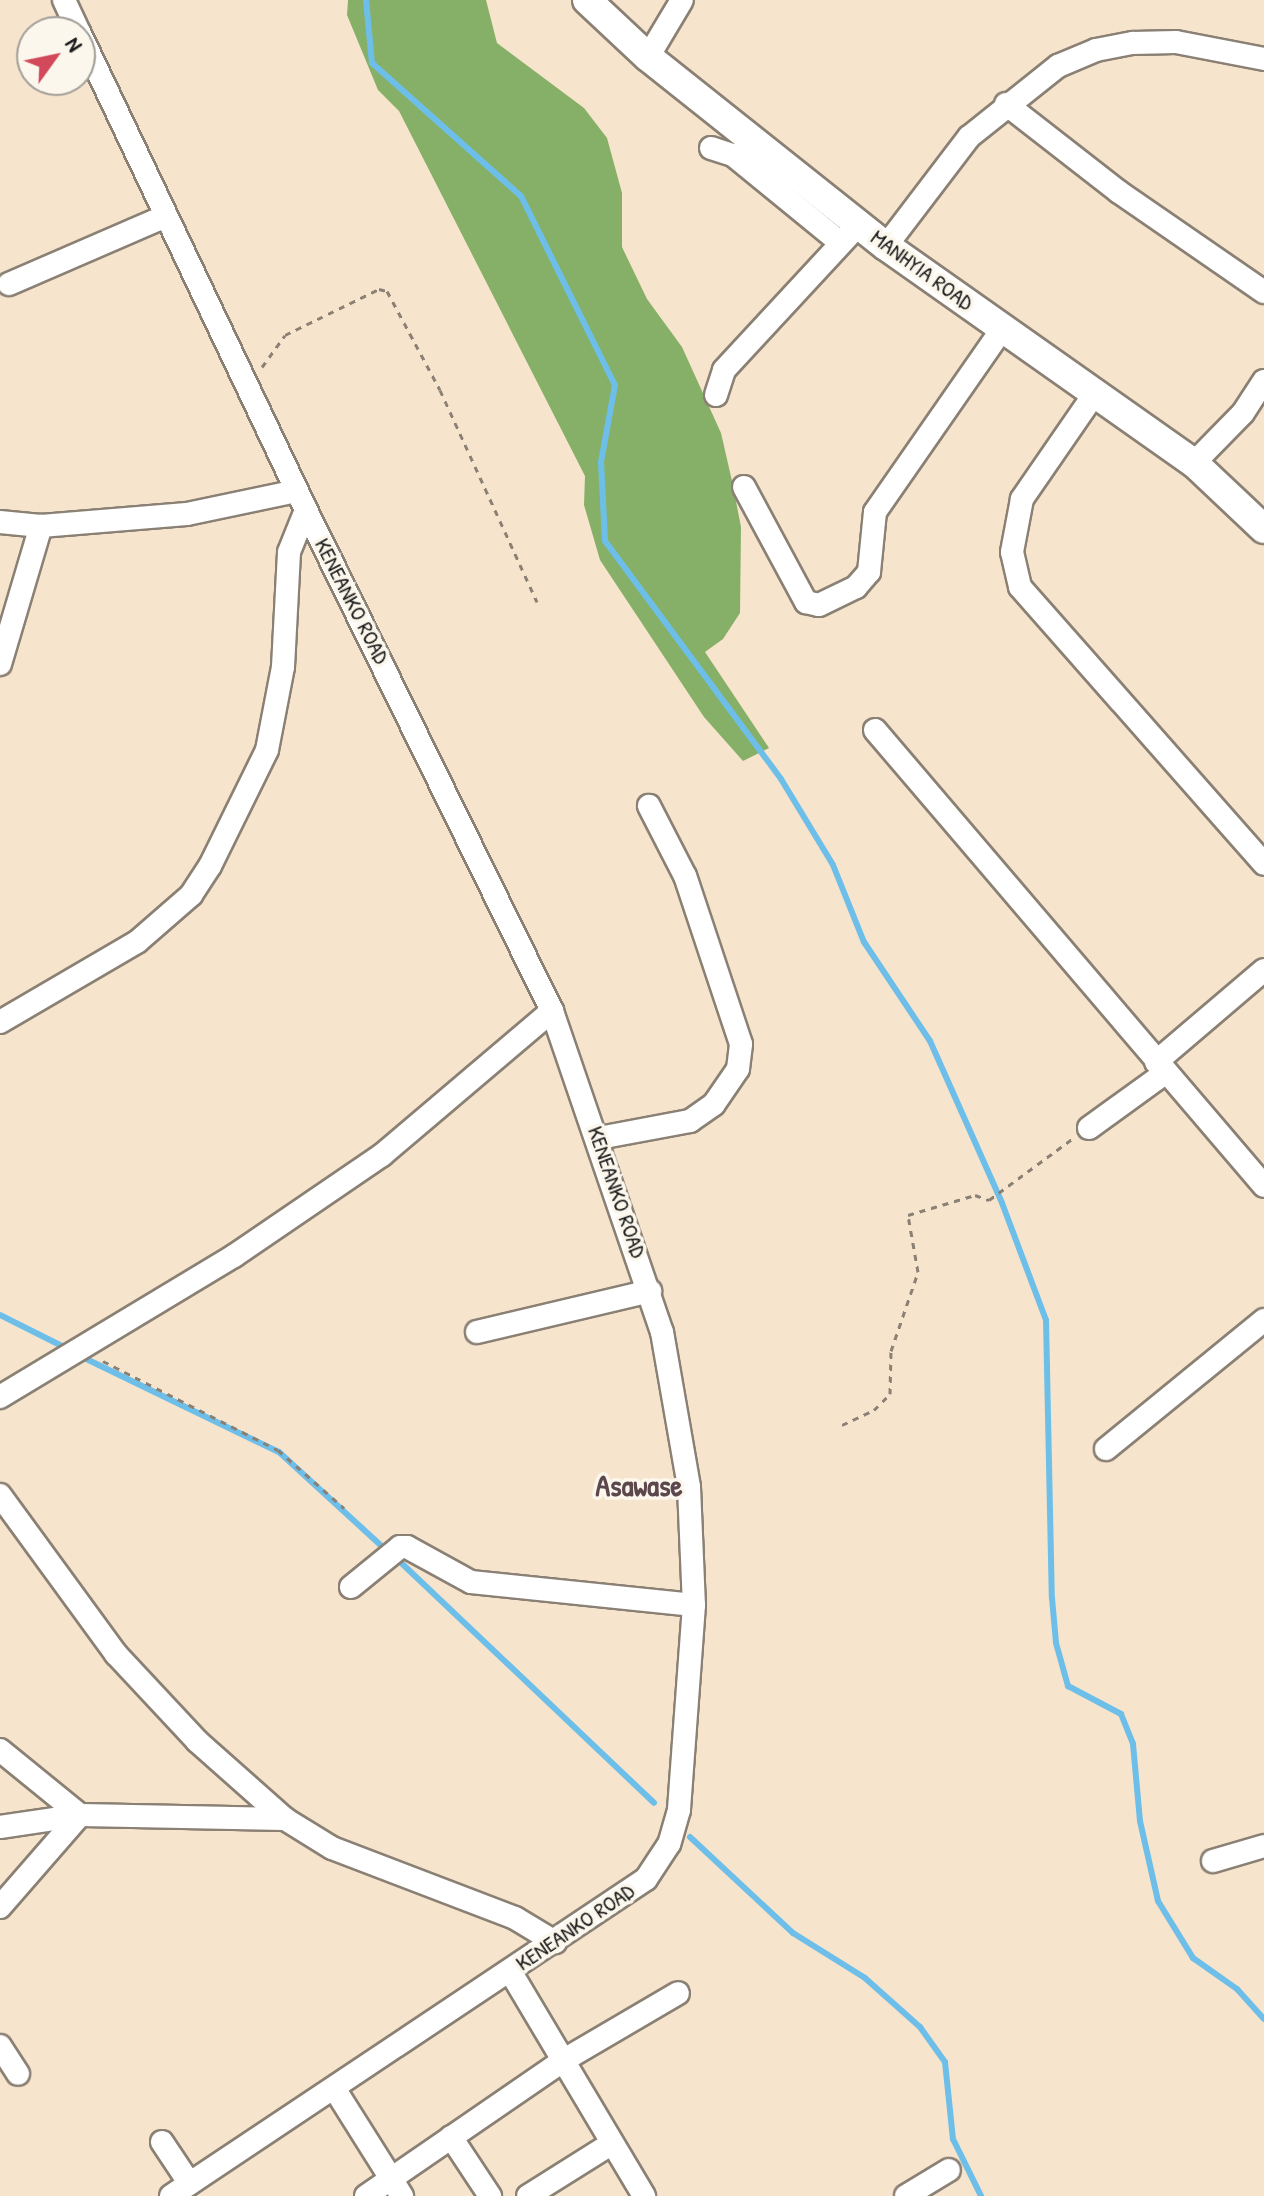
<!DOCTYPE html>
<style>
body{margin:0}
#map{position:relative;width:1264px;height:2196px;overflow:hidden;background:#f7e4cd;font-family:"Patrick Hand",sans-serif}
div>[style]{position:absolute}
.forest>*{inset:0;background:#86b067}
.stream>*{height:6px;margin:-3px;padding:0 3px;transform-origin:3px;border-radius:3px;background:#6dbfe9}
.path>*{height:3px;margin-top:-1.5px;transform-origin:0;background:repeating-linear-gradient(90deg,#8a8074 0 6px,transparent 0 12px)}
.roads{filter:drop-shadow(2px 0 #8a8074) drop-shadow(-2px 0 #8a8074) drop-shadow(0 2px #8a8074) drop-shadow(0 -2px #8a8074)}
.minor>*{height:22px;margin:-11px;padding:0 11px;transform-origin:11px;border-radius:11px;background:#fff}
.major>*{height:28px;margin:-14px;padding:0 14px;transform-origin:14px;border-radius:14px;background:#fff}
span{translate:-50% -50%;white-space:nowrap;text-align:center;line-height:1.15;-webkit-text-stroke:7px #fbf7ec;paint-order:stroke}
.street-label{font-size:22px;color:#1c1c1c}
.district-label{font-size:30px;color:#5c474d;font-weight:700}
.north{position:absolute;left:16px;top:16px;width:80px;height:80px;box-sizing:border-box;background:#fbf7ec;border:2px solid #a29f99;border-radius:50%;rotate:57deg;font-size:22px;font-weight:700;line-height:32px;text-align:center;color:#1c1c1c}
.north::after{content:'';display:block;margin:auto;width:28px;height:36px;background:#d1495b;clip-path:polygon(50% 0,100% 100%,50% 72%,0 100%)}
</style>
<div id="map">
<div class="forest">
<div style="clip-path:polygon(348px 0,486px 0,497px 43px,584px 108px,607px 138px,622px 193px,622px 247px,647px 299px,682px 347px,721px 433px,732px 481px,741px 527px,740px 613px,723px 639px,705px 652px,769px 748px,743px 761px,704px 717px,600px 560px,584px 505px,585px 476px,399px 111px,378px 90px,347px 15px)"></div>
</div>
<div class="stream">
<div style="left:366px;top:0;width:63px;rotate:84.6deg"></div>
<div style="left:372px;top:63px;width:200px;rotate:41.8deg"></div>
<div style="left:521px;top:196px;width:211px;rotate:63.6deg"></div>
<div style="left:615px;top:385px;width:78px;rotate:100.3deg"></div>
<div style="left:601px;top:462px;width:79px;rotate:87.1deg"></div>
<div style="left:605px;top:541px;width:296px;rotate:53.5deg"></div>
<div style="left:781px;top:779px;width:100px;rotate:58.8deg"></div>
<div style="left:833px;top:865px;width:83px;rotate:68.1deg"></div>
<div style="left:864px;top:942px;width:119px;rotate:56.3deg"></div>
<div style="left:930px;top:1041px;width:177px;rotate:66deg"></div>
<div style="left:1002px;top:1203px;width:125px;rotate:69.4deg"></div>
<div style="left:1046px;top:1320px;width:278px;rotate:88.8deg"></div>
<div style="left:1052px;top:1598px;width:45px;rotate:84.9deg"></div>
<div style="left:1056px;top:1643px;width:45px;rotate:74.4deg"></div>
<div style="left:1068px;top:1686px;width:60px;rotate:27.8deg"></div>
<div style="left:1121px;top:1714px;width:32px;rotate:68deg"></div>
<div style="left:1133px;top:1744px;width:77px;rotate:84.8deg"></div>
<div style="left:1140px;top:1821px;width:82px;rotate:77.3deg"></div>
<div style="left:1158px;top:1901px;width:67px;rotate:58.4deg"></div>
<div style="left:1193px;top:1958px;width:54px;rotate:35.2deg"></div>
<div style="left:1237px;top:1989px;width:40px;rotate:48deg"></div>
<div style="left:0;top:1315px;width:76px;rotate:26.6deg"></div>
<div style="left:78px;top:1355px;width:223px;rotate:25.8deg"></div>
<div style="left:279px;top:1452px;width:145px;rotate:42.5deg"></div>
<div style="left:395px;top:1557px;width:357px;rotate:43.5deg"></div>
<div style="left:690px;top:1837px;width:141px;rotate:43deg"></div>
<div style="left:793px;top:1933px;width:85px;rotate:32deg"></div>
<div style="left:865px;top:1978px;width:74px;rotate:41.7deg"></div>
<div style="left:920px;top:2027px;width:43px;rotate:54.5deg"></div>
<div style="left:945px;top:2062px;width:77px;rotate:84.1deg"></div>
<div style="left:953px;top:2139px;width:64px;rotate:63.8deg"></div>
</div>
<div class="path">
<div style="left:262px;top:367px;width:39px;rotate:-54deg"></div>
<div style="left:285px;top:335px;width:105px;rotate:-26.1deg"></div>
<div style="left:379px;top:289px;width:8px;rotate:14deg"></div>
<div style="left:387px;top:291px;width:112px;rotate:61.8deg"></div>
<div style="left:440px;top:390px;width:233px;rotate:65.4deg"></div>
<div style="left:103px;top:1361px;width:196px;rotate:27deg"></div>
<div style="left:278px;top:1450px;width:88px;rotate:41.3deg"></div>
<div style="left:842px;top:1425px;width:35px;rotate:-25deg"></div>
<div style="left:874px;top:1410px;width:23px;rotate:-45deg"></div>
<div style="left:890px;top:1394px;width:43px;rotate:-88.7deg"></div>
<div style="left:891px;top:1351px;width:83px;rotate:-71.1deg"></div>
<div style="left:918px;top:1272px;width:58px;rotate:-100deg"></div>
<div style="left:908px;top:1215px;width:70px;rotate:-16.6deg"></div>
<div style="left:975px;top:1195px;width:15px;rotate:20deg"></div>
<div style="left:989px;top:1200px;width:103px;rotate:-36.3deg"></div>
</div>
<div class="roads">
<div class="minor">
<div style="left:64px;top:0;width:35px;rotate:65deg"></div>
<div style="left:80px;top:34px;width:527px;rotate:64.6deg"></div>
<div style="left:306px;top:510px;width:558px;rotate:63.85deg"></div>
<div style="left:552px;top:1011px;width:339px;rotate:71.1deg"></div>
<div style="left:662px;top:1332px;width:157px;rotate:80.1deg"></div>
<div style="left:689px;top:1487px;width:118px;rotate:87.6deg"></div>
<div style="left:694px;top:1605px;width:206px;rotate:94.2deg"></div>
<div style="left:679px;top:1810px;width:35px;rotate:106deg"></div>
<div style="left:669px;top:1844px;width:42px;rotate:123.3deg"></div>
<div style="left:646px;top:1879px;width:571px;rotate:146.28deg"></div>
<div style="left:648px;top:57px;width:66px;rotate:-59.2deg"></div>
<div style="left:1006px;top:104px;width:143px;rotate:37.9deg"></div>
<div style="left:1119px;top:192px;width:176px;rotate:34.6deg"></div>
<div style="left:711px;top:148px;width:23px;rotate:18deg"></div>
<div style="left:733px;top:155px;width:139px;rotate:39.2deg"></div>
<div style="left:886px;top:246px;width:137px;rotate:-52.7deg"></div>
<div style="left:969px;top:137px;width:114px;rotate:-38.6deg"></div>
<div style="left:1058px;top:66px;width:41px;rotate:-22.8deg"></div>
<div style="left:1096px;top:50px;width:38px;rotate:-11deg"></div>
<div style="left:1133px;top:43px;width:43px;rotate:-1.3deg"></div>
<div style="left:1176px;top:42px;width:90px;rotate:10.9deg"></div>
<div style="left:9px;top:284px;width:171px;rotate:-23.4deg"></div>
<div style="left:1095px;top:393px;width:129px;rotate:124.6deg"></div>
<div style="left:1022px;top:499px;width:54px;rotate:100.7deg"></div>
<div style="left:1012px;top:552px;width:36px;rotate:77deg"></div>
<div style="left:1020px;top:587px;width:369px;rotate:48.6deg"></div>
<div style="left:716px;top:395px;width:26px;rotate:-72deg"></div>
<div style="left:724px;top:370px;width:199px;rotate:-47.2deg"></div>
<div style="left:1194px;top:463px;width:70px;rotate:-45.6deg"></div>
<div style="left:1243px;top:413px;width:38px;rotate:-57deg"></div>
<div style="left:744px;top:487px;width:131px;rotate:61.7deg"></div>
<div style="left:806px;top:602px;width:13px;rotate:13deg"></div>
<div style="left:819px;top:605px;width:41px;rotate:-25.9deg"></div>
<div style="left:856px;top:587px;width:20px;rotate:-49deg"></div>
<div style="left:869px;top:572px;width:60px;rotate:-84.3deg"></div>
<div style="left:875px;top:512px;width:224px;rotate:-55.2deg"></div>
<div style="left:0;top:522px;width:41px;rotate:5.6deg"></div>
<div style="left:41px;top:526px;width:146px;rotate:-4.7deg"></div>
<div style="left:187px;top:514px;width:112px;rotate:-11.8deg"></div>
<div style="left:0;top:664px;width:144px;rotate:-73.5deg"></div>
<div style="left:875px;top:730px;width:599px;rotate:49.53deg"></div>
<div style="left:0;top:1022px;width:159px;rotate:-30.3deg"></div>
<div style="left:137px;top:942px;width:72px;rotate:-41deg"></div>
<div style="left:191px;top:895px;width:35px;rotate:-57deg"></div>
<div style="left:210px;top:866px;width:129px;rotate:-63.8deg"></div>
<div style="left:267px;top:750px;width:85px;rotate:-79.1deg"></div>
<div style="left:283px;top:667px;width:115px;rotate:-87deg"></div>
<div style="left:289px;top:552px;width:45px;rotate:-68deg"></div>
<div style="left:1156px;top:1062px;width:142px;rotate:-40.4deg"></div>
<div style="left:1089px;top:1128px;width:94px;rotate:-35.9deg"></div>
<div style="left:599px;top:1138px;width:93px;rotate:-10.6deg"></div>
<div style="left:690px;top:1121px;width:29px;rotate:-35deg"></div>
<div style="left:714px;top:1104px;width:42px;rotate:-55.6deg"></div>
<div style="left:738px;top:1069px;width:25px;rotate:-83deg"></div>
<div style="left:741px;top:1044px;width:177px;rotate:-108.4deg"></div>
<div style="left:685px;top:876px;width:79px;rotate:-117.2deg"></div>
<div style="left:477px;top:1332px;width:178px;rotate:-13.3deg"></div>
<div style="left:0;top:1397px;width:273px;rotate:-31.1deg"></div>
<div style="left:234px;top:1256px;width:179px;rotate:-34.3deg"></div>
<div style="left:382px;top:1155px;width:223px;rotate:-40.3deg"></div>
<div style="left:1106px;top:1449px;width:204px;rotate:-39.2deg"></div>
<div style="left:0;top:1495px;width:197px;rotate:53.9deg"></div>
<div style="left:116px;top:1654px;width:119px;rotate:47deg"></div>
<div style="left:197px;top:1741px;width:118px;rotate:41.6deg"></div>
<div style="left:285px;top:1819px;width:55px;rotate:31.7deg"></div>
<div style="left:332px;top:1848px;width:196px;rotate:20.9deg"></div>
<div style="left:515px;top:1918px;width:47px;rotate:31deg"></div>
<div style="left:351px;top:1587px;width:63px;rotate:-39.2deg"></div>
<div style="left:400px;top:1547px;width:7px"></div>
<div style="left:407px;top:1547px;width:73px;rotate:28.7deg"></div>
<div style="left:471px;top:1582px;width:224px;rotate:5.9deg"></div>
<div style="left:0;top:1750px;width:103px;rotate:39.1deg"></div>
<div style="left:80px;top:1815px;width:122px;rotate:131deg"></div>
<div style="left:0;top:1827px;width:81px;rotate:-8.5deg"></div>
<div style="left:80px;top:1815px;width:205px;rotate:1.1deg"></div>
<div style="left:1213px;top:1861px;width:53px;rotate:-16.4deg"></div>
<div style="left:510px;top:1971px;width:262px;rotate:59.2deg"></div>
<div style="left:0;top:2046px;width:33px;rotate:57deg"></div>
<div style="left:334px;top:2088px;width:128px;rotate:57.8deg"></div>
<div style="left:451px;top:2137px;width:71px;rotate:56.5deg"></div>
<div style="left:162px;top:2142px;width:50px;rotate:56.3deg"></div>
<div style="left:366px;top:2196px;width:240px;rotate:-34.5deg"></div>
<div style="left:564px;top:2060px;width:132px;rotate:-30.4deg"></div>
<div style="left:528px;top:2196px;width:98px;rotate:-32.1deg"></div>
<div style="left:906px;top:2196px;width:50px;rotate:-31.2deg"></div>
</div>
<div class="major">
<div style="left:587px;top:0;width:83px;rotate:43.1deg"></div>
<div style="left:648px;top:57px;width:304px;rotate:38.5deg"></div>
<div style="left:886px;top:246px;width:377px;rotate:35.2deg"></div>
<div style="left:1194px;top:463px;width:96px;rotate:43.3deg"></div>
</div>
</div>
<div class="street-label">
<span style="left:922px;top:270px;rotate:36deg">MANHYIA ROAD</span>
<span style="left:352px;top:601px;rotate:63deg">KENEANKO ROAD</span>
<span style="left:617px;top:1192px;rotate:71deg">KENEANKO ROAD</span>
<span style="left:575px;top:1927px;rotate:-34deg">KENEANKO ROAD</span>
</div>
<div class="district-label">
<span style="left:639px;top:1485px">Asawase</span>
</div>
<div class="north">N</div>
</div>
